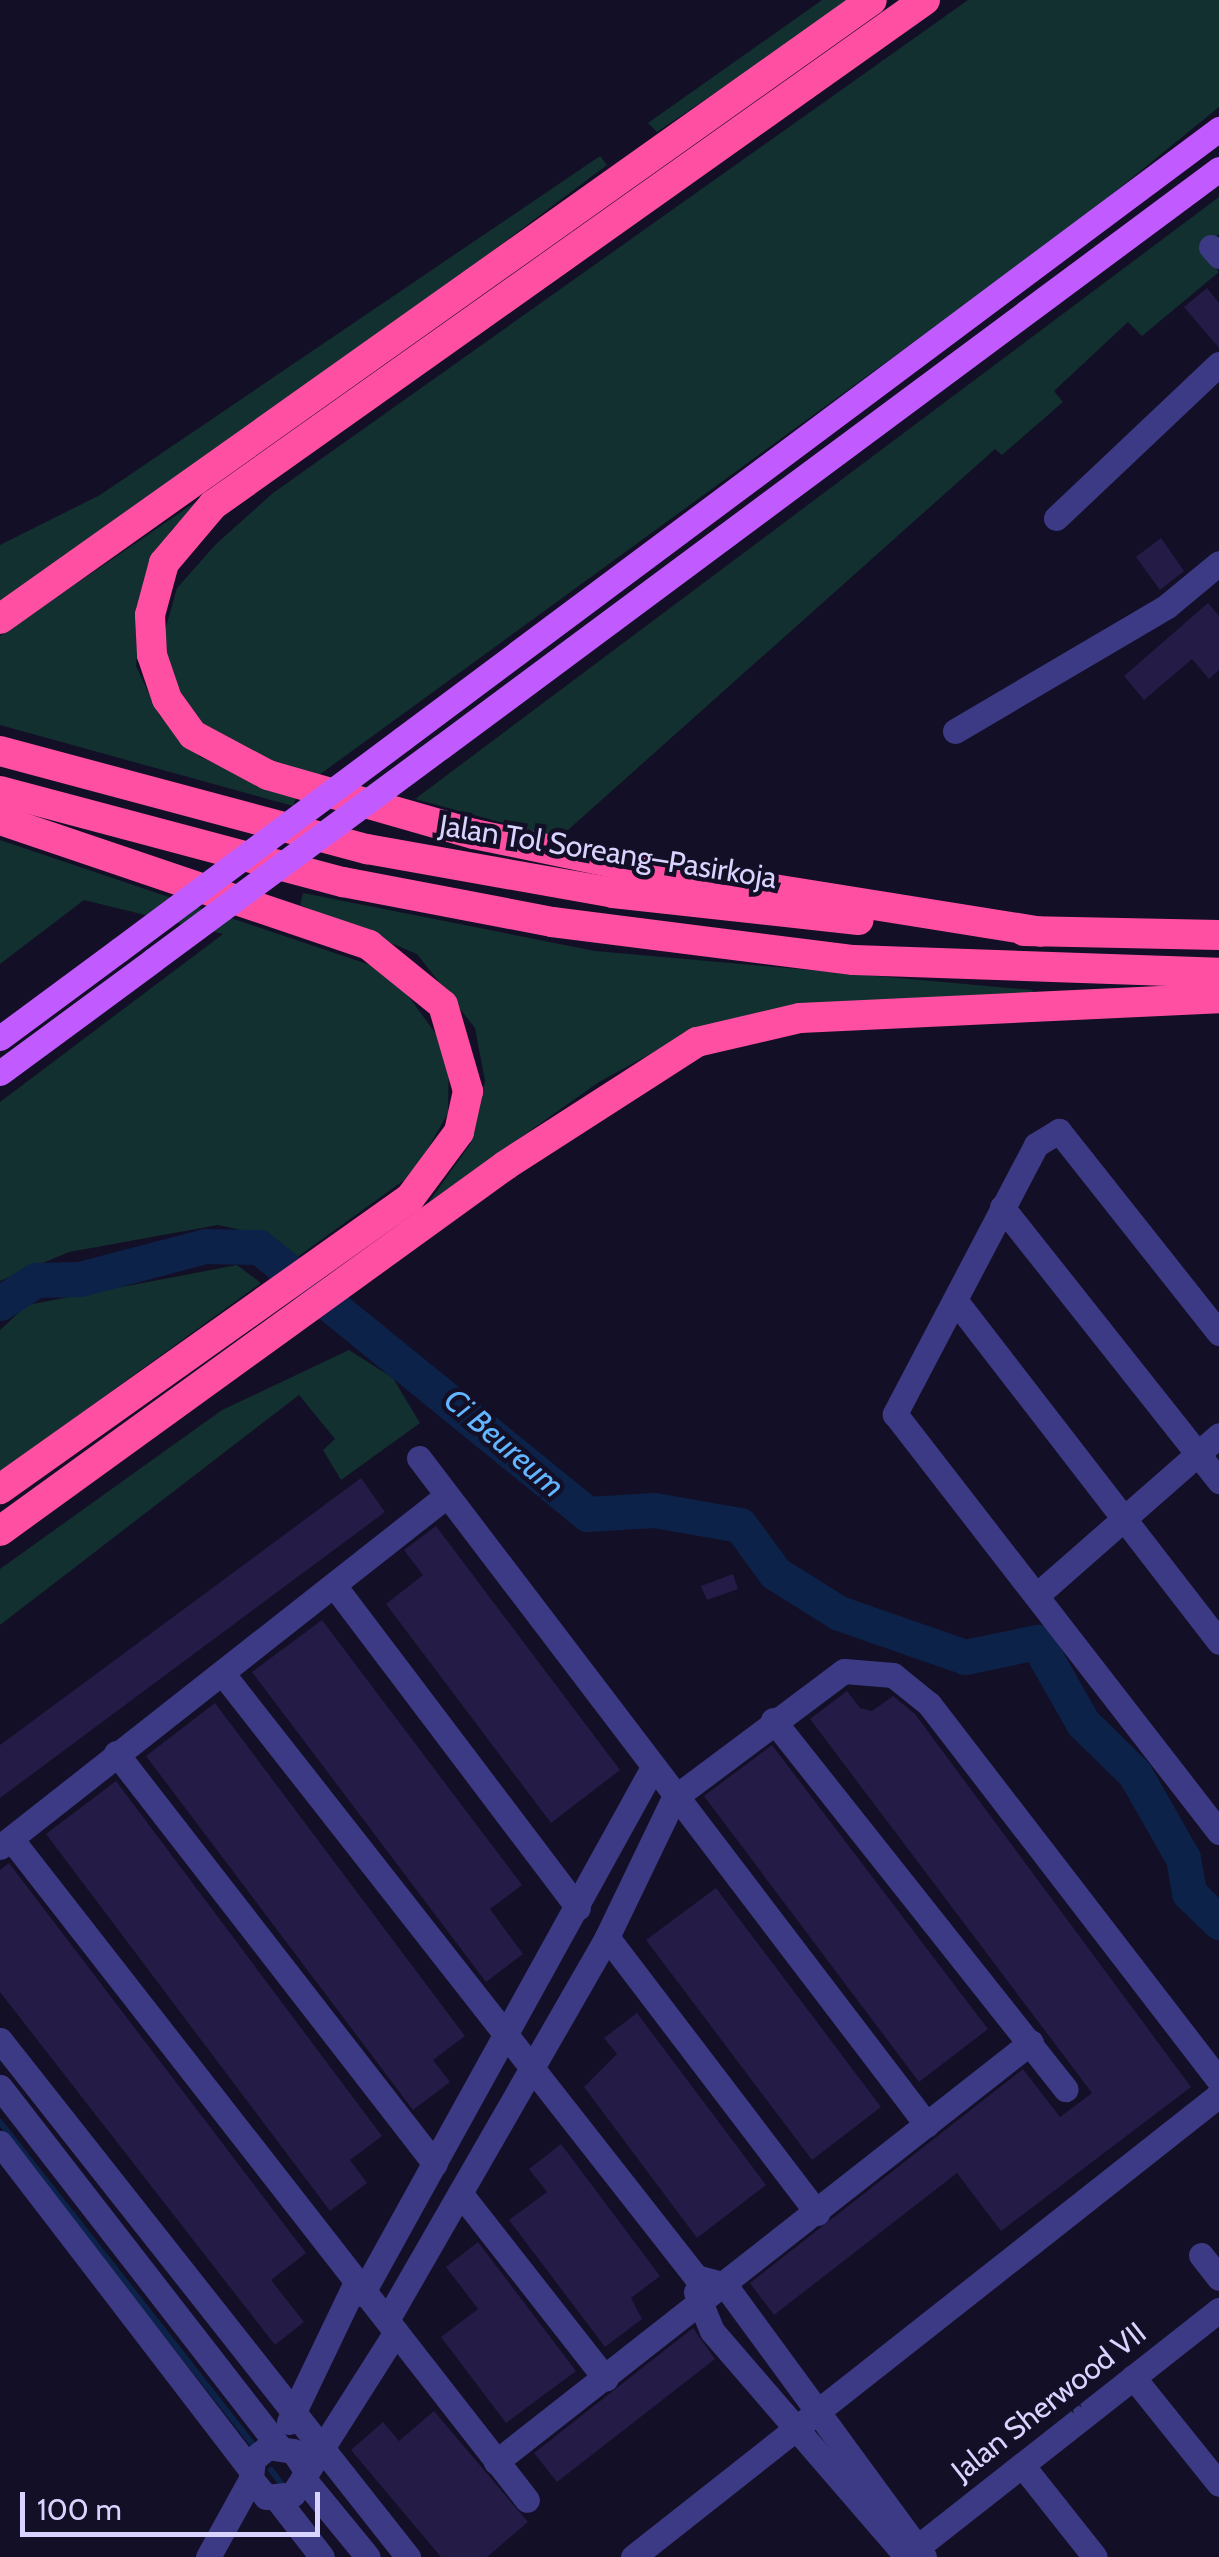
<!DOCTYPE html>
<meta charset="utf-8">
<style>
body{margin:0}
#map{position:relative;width:1219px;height:2557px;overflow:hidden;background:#130f26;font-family:Cabin,sans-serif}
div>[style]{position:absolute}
.green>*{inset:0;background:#12302f}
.stream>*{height:6px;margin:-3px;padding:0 3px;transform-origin:3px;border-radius:3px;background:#0c2248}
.river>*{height:35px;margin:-17.5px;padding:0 17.5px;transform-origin:17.5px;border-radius:17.5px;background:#0c2248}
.building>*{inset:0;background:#241b47}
.minor>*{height:25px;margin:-12.5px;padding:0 12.5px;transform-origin:12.5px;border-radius:12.5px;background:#3d3a85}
.major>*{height:25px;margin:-12.5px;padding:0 12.5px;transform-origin:12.5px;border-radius:12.5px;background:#c25bff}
.highway>*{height:30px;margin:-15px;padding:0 15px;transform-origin:15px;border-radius:15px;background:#ff4fa3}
.major-bridge>*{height:25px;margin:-12.5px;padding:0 12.5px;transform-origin:12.5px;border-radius:12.5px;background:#c25bff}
span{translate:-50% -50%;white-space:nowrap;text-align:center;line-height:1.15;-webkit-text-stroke:9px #130f26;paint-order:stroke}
.street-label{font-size:30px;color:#d9d4ff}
.water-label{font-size:32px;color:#62b6ff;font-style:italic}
.scale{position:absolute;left:20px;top:2492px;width:300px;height:45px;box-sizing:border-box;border:5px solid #d9d4ff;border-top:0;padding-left:12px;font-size:30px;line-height:35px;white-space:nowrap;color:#d9d4ff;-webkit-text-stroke:8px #130f26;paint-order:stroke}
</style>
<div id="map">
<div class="green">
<div style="clip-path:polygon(822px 0,853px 0,657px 132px,648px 123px)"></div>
<div style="clip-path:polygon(968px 0,1219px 0,1219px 107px,1073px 226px,315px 778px,258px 762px,211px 734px,168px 675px,164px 634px,177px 588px,216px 544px,273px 493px)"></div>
<div style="clip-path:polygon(600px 156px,607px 165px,86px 556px,0 608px,0 545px,100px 495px)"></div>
<div style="clip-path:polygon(1219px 197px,1219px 234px,1202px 248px,1219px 272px,1142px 336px,1128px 322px,1054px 391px,1063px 402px,1002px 455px,995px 449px,559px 838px,415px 799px)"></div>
<div style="clip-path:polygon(219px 486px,172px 529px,144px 579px,136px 666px,159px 715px,200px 757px,296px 798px,293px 806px,0 725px,0 636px)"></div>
<div style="clip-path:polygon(0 840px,391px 972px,449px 1052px,448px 1113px,414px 1173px,296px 1258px,273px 1237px,218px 1225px,69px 1252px,0 1281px,0 1102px,223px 934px,84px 900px,0 964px)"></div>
<div style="clip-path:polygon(303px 893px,595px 951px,1033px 990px,1032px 1001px,687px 1034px,599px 1082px,429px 1202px,471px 1143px,485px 1081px,475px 1028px,417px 954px,300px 905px)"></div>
<div style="clip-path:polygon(237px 1265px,261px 1283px,0 1472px,0 1330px,27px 1305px)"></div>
<div style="clip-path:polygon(349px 1350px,393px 1378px,420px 1423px,341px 1480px,323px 1450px,335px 1439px,299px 1395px,0 1625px,0 1569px,222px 1410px)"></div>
</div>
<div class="stream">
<div style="left:0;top:2122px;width:410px;rotate:51.9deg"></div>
<div style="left:271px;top:2470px;width:20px;rotate:53deg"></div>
</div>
<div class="river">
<div style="left:0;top:1303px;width:43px;rotate:-32.6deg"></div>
<div style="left:36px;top:1280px;width:44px;rotate:-1.3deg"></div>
<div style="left:80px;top:1279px;width:129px;rotate:-14.8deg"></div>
<div style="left:205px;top:1246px;width:54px;rotate:1.1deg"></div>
<div style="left:259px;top:1247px;width:423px;rotate:39.1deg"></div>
<div style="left:587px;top:1514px;width:67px;rotate:-3.4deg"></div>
<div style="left:654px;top:1510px;width:87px;rotate:9.9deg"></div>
<div style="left:740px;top:1525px;width:59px;rotate:53.9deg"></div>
<div style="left:775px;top:1573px;width:75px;rotate:32deg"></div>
<div style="left:839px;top:1613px;width:133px;rotate:19.2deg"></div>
<div style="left:965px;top:1657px;width:74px;rotate:-11.8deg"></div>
<div style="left:1037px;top:1642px;width:93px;rotate:60.4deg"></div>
<div style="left:1083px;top:1723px;width:73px;rotate:44.4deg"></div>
<div style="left:1135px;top:1774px;width:97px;rotate:60.3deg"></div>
<div style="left:1183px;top:1858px;width:36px;rotate:80deg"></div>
<div style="left:1189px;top:1893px;width:42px;rotate:44deg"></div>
</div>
<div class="building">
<div style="clip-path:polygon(1207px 288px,1219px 303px,1219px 348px,1184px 307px)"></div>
<div style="clip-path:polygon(1161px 538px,1184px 571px,1160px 590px,1136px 557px)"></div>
<div style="clip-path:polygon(1208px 603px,1219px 616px,1219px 670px,1209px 679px,1192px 659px,1144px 700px,1124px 676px)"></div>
<div style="clip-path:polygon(361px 1478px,385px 1512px,0 1798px,0 1745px)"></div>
<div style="clip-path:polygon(436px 1526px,620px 1770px,551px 1823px,386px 1604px,423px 1575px,404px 1550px)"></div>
<div style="clip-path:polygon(733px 1574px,738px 1589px,707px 1600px,701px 1586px)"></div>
<div style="clip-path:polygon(322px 1620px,522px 1885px,490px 1909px,523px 1954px,486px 1982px,252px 1672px)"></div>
<div style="clip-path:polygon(847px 1691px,860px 1708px,872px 1711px,893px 1696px,915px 1714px,1191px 2087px,1001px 2231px,957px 2173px,774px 2315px,750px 2283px,1023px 2069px,1060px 2117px,1092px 2093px,810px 1719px)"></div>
<div style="clip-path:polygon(215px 1703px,465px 2036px,433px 2060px,450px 2082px,413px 2110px,146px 1756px)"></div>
<div style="clip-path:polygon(772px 1745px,988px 2029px,919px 2082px,704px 1796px)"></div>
<div style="clip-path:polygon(116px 1781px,382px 2136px,350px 2160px,367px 2183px,330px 2211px,46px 1834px)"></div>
<div style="clip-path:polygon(9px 1863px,306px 2253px,271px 2280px,304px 2322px,275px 2345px,0 1992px,0 1870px)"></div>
<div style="clip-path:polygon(716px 1888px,881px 2107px,812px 2160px,646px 1940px)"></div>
<div style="clip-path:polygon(637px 2013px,766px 2185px,697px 2238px,584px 2087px,617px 2054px,604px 2038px)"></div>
<div style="clip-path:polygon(561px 2144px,660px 2276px,631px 2298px,642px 2319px,605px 2347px,509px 2220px,547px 2192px,529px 2169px)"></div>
<div style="clip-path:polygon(478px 2242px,576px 2371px,506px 2423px,441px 2337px,478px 2309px,446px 2267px)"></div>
<div style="clip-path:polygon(693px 2328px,715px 2359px,557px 2482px,534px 2453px)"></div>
<div style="clip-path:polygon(434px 2411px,528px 2522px,487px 2557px,441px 2557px,351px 2450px,383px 2422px,399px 2441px)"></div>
</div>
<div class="minor">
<div style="left:1211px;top:247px;width:12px;rotate:48deg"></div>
<div style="left:1056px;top:518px;width:224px;rotate:-43.4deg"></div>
<div style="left:955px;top:731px;width:246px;rotate:-30.5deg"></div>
<div style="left:1167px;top:606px;width:67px;rotate:-39.6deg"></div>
<div style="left:1002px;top:1207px;width:350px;rotate:51.6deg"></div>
<div style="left:958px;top:1304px;width:427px;rotate:52.3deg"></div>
<div style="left:1219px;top:1333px;width:258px;rotate:-128.4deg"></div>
<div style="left:1059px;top:1131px;width:27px;rotate:149deg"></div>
<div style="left:1036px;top:1145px;width:304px;rotate:117.7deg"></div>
<div style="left:895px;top:1414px;width:529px;rotate:52.22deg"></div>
<div style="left:419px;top:1458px;width:838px;rotate:52.71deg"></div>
<div style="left:336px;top:1588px;width:401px;rotate:52.9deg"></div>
<div style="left:1037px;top:1595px;width:242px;rotate:-41.3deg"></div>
<div style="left:223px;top:1674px;width:766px;rotate:51.89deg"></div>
<div style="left:696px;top:2277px;width:30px;rotate:15deg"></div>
<div style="left:725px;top:2285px;width:337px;rotate:53.8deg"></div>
<div style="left:773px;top:1720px;width:471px;rotate:51.6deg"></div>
<div style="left:116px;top:1753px;width:520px;rotate:52.18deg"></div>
<div style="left:12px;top:1840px;width:837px;rotate:52.03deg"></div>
<div style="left:0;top:1847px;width:566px;rotate:-38.19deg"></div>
<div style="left:607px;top:1937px;width:347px;rotate:52.7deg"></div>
<div style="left:0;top:2040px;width:659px;rotate:51.72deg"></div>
<div style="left:0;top:2087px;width:453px;rotate:52.2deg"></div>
<div style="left:0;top:2143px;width:411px;rotate:52.5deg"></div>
<div style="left:460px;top:2193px;width:236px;rotate:51.9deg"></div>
<div style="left:1201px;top:2255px;width:29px;rotate:52deg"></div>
<div style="left:696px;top:2292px;width:42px;rotate:67.7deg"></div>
<div style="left:712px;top:2331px;width:298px;rotate:49.2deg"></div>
<div style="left:362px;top:2294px;width:600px;rotate:-61.08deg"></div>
<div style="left:387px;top:2320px;width:442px;rotate:-60.1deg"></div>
<div style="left:607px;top:1937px;width:154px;rotate:-64.3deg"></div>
<div style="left:674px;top:1798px;width:212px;rotate:-36.8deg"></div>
<div style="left:844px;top:1671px;width:49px;rotate:4.7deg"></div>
<div style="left:893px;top:1675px;width:46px;rotate:38.9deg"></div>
<div style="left:929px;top:1704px;width:475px;rotate:52.4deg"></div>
<div style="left:1133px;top:2377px;width:137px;rotate:51.2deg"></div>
<div style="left:289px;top:2422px;width:153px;rotate:-64.4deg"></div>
<div style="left:496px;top:2462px;width:680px;rotate:-38.13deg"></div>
<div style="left:1022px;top:2465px;width:117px;rotate:51.6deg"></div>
<div style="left:303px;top:2466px;width:18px;rotate:-124deg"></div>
<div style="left:293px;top:2451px;width:25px;rotate:-171deg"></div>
<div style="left:268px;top:2447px;width:19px;rotate:141deg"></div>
<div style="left:253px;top:2459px;width:20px;rotate:96deg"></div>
<div style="left:251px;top:2479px;width:23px;rotate:50deg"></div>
<div style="left:266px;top:2497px;width:27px;rotate:-6deg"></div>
<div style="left:293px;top:2494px;width:192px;rotate:-57.6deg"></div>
<div style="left:303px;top:2478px;width:102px;rotate:50.6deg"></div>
<div style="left:277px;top:2499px;width:73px;rotate:52.2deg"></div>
<div style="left:208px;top:2557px;width:89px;rotate:-61.1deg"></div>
<div style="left:633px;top:2557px;width:746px;rotate:-38.25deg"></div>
<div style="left:905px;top:2557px;width:400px;rotate:-38.2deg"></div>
</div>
<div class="major">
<div style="left:402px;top:739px;width:1020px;rotate:-36.75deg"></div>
<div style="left:441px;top:747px;width:969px;rotate:-36.61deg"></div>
<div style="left:0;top:1038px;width:148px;rotate:-36.5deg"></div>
<div style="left:0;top:1073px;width:190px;rotate:-36.4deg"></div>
</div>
<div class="highway">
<div style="left:925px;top:0;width:873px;rotate:144.65deg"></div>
<div style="left:213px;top:505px;width:76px;rotate:130.2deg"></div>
<div style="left:164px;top:563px;width:54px;rotate:105.1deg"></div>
<div style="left:150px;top:615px;width:40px;rotate:87.1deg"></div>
<div style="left:152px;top:655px;width:46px;rotate:71.2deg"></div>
<div style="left:167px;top:699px;width:44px;rotate:54.2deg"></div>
<div style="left:193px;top:735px;width:85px;rotate:28.1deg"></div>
<div style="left:268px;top:775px;width:214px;rotate:16deg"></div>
<div style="left:474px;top:834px;width:153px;rotate:11.7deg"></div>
<div style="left:624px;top:865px;width:422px;rotate:9.1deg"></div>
<div style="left:0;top:619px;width:1069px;rotate:-35.37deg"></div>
<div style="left:0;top:751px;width:380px;rotate:15deg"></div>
<div style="left:367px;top:849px;width:250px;rotate:10.1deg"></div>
<div style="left:613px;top:893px;width:247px;rotate:6.3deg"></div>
<div style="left:0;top:791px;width:355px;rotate:14.9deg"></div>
<div style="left:343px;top:882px;width:213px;rotate:10.8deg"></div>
<div style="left:552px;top:922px;width:304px;rotate:7.2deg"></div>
<div style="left:854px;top:960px;width:365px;rotate:2deg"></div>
<div style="left:0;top:820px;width:390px;rotate:18.7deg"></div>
<div style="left:369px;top:945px;width:95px;rotate:39deg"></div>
<div style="left:443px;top:1005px;width:90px;rotate:73.8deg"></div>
<div style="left:468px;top:1091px;width:42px;rotate:102.4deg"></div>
<div style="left:459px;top:1132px;width:82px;rotate:126.6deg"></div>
<div style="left:410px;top:1198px;width:503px;rotate:144.63deg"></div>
<div style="left:1024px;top:931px;width:195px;rotate:1.2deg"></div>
<div style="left:0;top:1531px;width:624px;rotate:-35.88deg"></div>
<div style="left:506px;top:1165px;width:227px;rotate:-32.8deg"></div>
<div style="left:697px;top:1042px;width:106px;rotate:-13.1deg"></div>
<div style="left:800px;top:1018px;width:419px;rotate:-2.7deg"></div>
</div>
<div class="major-bridge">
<div style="left:119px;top:950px;width:353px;rotate:-36.7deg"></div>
<div style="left:153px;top:960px;width:358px;rotate:-36.5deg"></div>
</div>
<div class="street-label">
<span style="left:608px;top:852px;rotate:9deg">Jalan Tol Soreang–Pasirkoja</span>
<span style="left:1049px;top:2402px;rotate:-38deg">Jalan Sherwood VII</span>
</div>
<div class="water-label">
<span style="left:504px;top:1443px;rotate:41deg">Ci Beureum</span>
</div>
<div class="scale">100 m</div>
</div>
